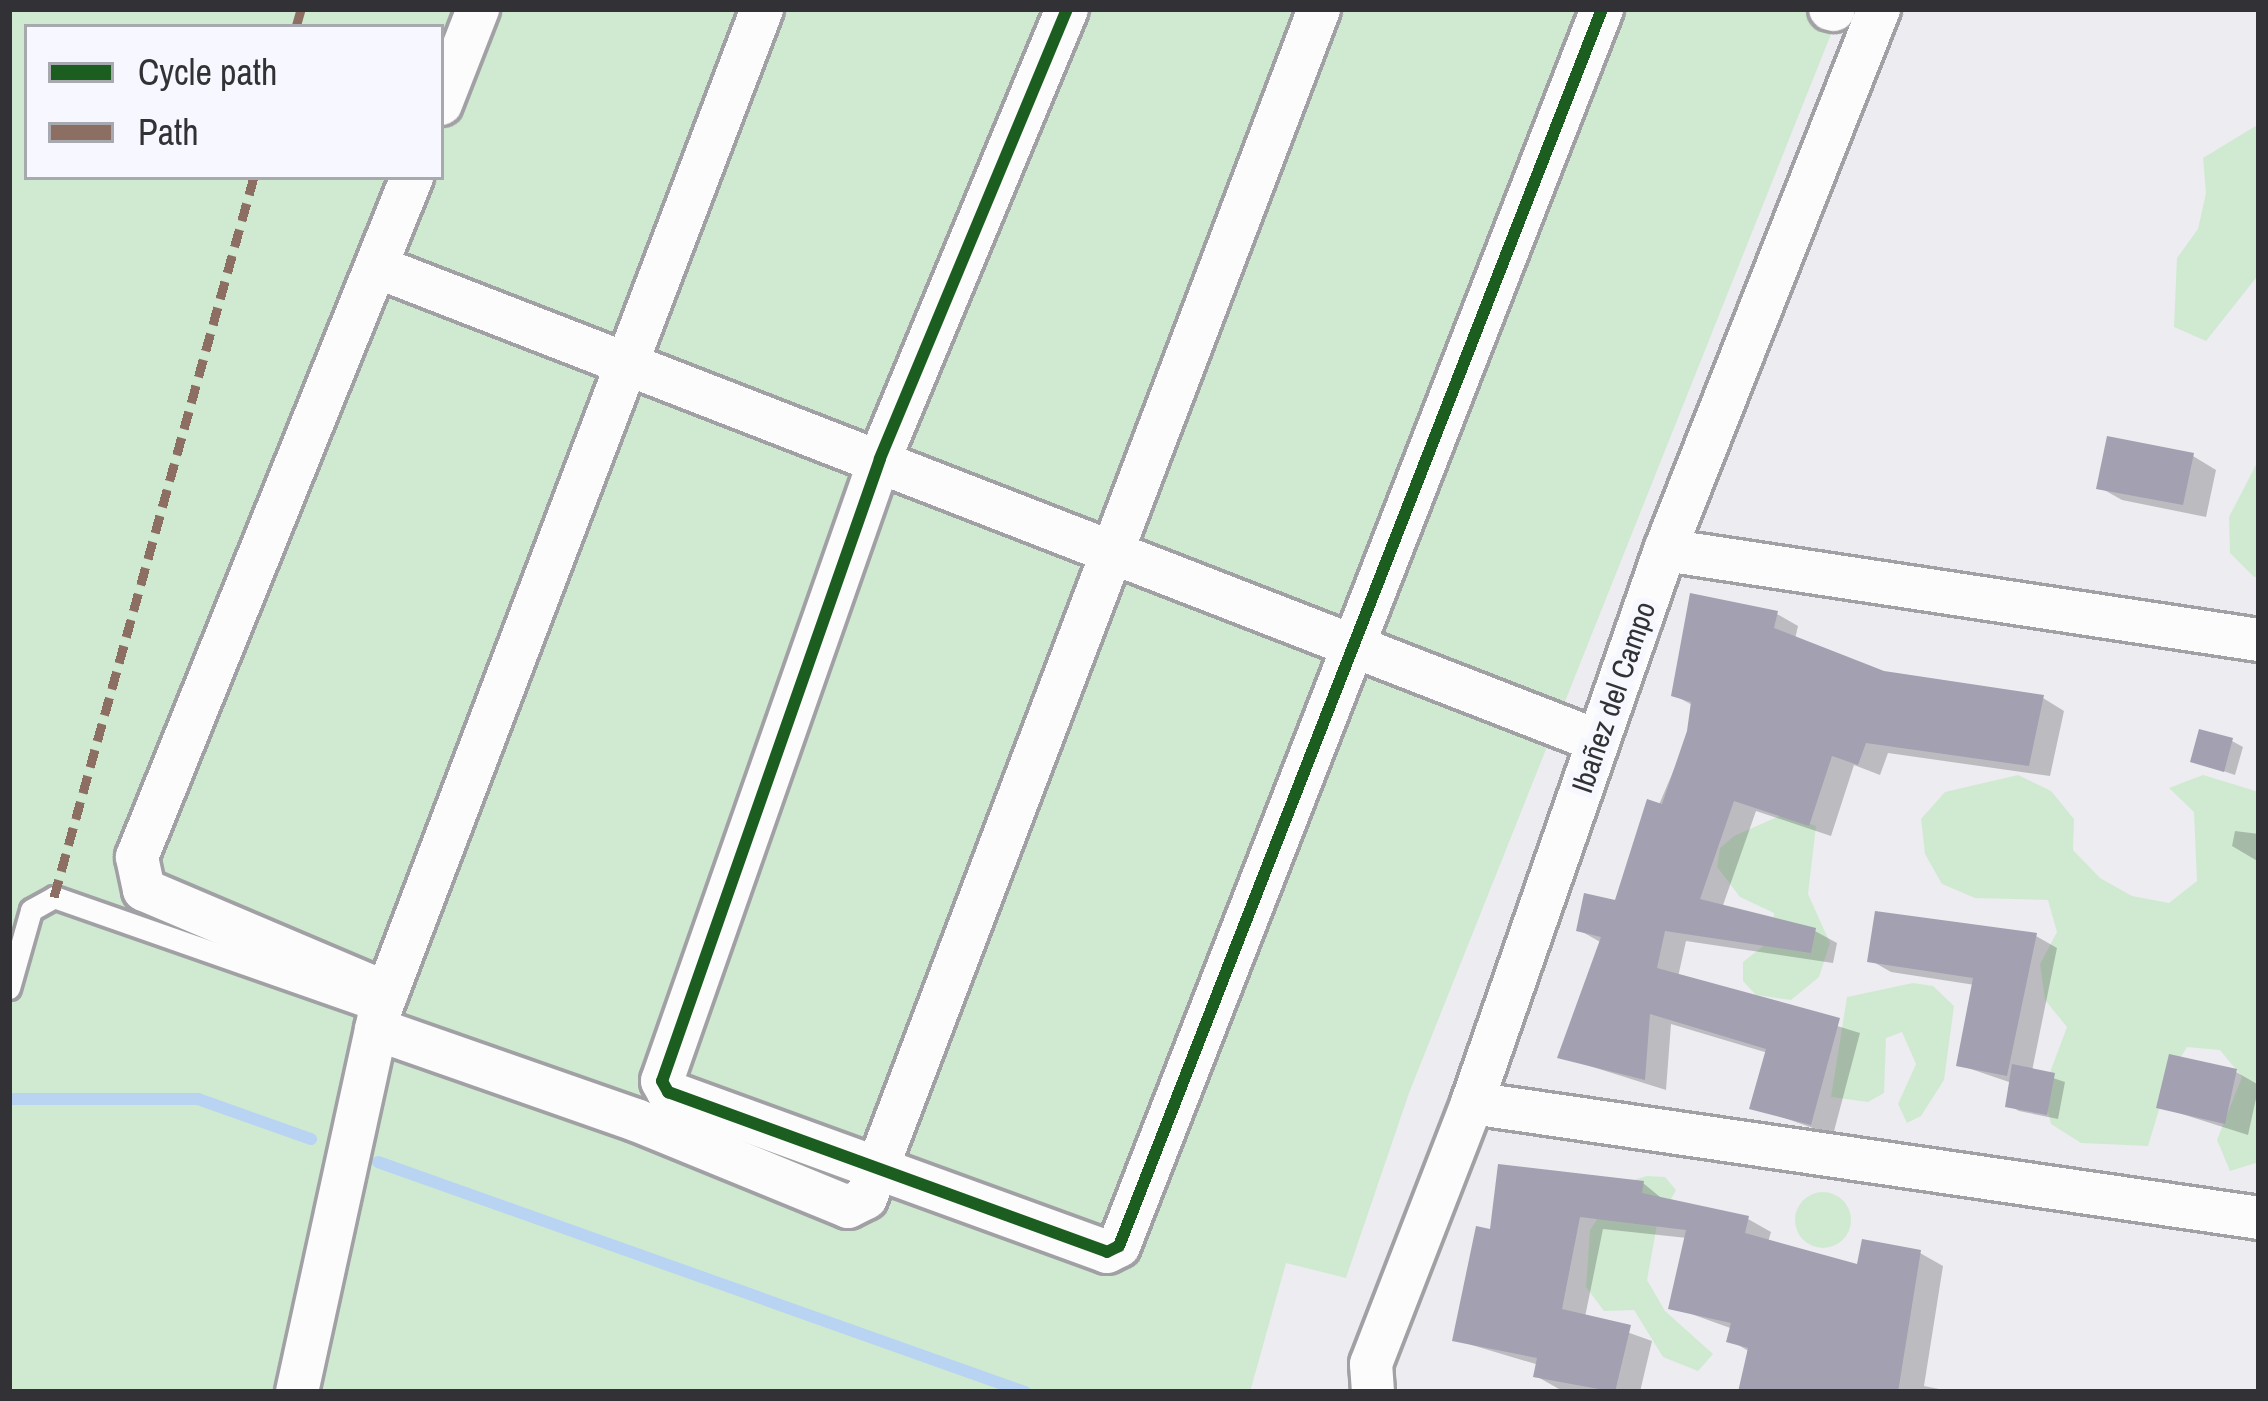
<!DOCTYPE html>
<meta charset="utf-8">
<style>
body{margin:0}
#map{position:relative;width:2268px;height:1401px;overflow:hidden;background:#ececf1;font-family:"Archivo Narrow",sans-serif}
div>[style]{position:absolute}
.green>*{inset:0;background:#d0ead1}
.round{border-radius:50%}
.shadow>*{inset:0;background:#0003}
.stream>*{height:12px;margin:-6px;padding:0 6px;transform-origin:6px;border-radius:6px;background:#b8d4f2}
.building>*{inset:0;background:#a2a0b1}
.roads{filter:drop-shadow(3px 0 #a1a1a5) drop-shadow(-3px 0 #a1a1a5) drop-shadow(0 3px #a1a1a5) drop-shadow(0 -3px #a1a1a5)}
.service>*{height:21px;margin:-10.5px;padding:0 10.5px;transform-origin:10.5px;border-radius:10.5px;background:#fcfcfd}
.minor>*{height:42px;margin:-21px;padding:0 21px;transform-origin:21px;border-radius:21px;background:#fcfcfd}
.quiet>*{height:9px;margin-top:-4.5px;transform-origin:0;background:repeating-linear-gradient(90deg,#8d6e63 0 18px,transparent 0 27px)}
.cycleway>*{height:12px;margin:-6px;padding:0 6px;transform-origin:6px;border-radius:6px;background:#1b5e20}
span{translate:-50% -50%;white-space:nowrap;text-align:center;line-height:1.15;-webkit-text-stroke:12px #f7f7ff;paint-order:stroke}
.street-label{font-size:30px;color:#323236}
.frame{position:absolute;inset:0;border:12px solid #323236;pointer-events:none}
.legend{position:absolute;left:24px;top:24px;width:420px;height:156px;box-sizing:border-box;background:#f7f7ff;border:3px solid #a8a8af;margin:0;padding:15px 21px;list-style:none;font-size:36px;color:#323236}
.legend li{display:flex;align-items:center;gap:24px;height:60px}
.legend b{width:60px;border:3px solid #a8a8af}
</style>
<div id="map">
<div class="green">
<div style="clip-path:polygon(evenodd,9px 9px,1841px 9px,1409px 1093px,1346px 1278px,1286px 1263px,1250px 1392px,9px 1392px,9px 9px,27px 27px,441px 27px,441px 177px,27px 177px,27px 27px)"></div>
<div style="clip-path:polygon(2259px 124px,2259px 274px,2206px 341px,2174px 327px,2177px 258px,2198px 229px,2206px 193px,2203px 158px)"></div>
<div style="clip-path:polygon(2259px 459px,2259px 576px,2254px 577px,2230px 553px,2229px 517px)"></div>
<div style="clip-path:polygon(2018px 775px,2051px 791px,2074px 819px,2073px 850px,2100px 878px,2132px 896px,2169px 903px,2197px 881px,2194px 812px,2169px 788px,2203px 775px,2259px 792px,2259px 1162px,2230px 1171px,2217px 1140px,2242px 1077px,2220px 1050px,2187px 1047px,2169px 1077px,2148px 1146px,2081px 1143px,2051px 1124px,2043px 1091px,2067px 1027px,2045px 1000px,2040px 964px,2057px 932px,2048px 900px,1975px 898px,1942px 884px,1925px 854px,1921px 819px,1945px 792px)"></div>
<div style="clip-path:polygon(1784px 814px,1816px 826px,1808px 894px,1830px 943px,1819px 977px,1791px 1000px,1756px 995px,1743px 981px,1743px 962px,1772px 939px,1774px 913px,1740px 897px,1717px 867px,1720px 848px,1734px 836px)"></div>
<div style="clip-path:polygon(1913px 983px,1933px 986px,1954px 1006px,1944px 1080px,1921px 1116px,1907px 1123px,1898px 1104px,1916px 1064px,1902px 1032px,1886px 1038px,1884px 1093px,1868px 1102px,1831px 1097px,1847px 997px)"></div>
<div style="clip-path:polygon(1647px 1176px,1665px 1177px,1676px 1190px,1657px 1225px,1647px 1280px,1665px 1311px,1713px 1354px,1698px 1371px,1663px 1357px,1634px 1310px,1604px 1311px,1586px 1287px,1590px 1230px,1620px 1184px)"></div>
<div class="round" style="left:1795px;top:1192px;width:56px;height:56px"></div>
</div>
<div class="shadow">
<div style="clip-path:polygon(2193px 456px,2216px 470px,2206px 517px,2122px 500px,2099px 487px)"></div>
<div style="clip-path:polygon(1777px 614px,1798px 626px,1795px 639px,1883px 674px,2043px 698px,2064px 711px,2050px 776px,1888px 753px,1880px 775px,1854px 765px,1831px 836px,1756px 811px,1722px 908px,1815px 931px,1837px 943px,1833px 963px,1686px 941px,1678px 977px,1860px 1033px,1833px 1135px,1753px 1107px,1768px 1053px,1671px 1024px,1666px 1090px,1561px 1057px,1602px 943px,1579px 930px,1617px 903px,1690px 732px,1694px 706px,1674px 695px)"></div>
<div style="clip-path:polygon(2232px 741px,2243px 747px,2235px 775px,2194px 761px)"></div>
<div style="clip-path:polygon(2235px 831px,2259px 834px,2259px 862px,2232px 846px)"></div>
<div style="clip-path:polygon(2036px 936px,2057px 948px,2032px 1071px,2065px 1082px,2058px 1119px,2019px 1111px,2008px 1105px,2012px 1083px,1959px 1065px,1975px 985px,1891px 972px,1870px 960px)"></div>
<div style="clip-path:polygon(2236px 1072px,2259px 1085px,2248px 1135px,2160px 1107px)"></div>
<div style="clip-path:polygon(1643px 1183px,1665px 1201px,1748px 1219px,1771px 1232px,1768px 1242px,1860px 1268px,1920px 1253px,1943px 1266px,1924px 1386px,1954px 1392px,1741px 1392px,1750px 1352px,1730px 1340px,1733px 1329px,1672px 1307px,1687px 1238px,1603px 1229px,1585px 1317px,1652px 1341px,1640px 1392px,1559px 1389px,1536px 1376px,1539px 1365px,1455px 1340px,1492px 1233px)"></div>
</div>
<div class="stream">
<div style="left:9px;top:1099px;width:189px"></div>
<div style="left:198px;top:1099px;width:120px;rotate:19.5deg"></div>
<div style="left:378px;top:1162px;width:687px;rotate:19.57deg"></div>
</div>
<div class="building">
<div style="clip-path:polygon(2107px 436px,2194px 453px,2183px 505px,2096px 489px)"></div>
<div style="clip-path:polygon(1690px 593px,1778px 611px,1774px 628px,1884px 671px,2044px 695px,2029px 766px,1866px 743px,1858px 765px,1832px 756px,1809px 826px,1734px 801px,1700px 899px,1816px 928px,1811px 953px,1665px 931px,1657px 968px,1840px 1018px,1811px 1125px,1749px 1109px,1766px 1049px,1650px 1014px,1645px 1080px,1557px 1058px,1601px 937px,1576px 931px,1584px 893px,1615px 900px,1647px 799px,1662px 804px,1687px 731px,1691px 702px,1671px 696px)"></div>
<div style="clip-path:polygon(2199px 729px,2233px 738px,2224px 772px,2190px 762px)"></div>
<div style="clip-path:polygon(1875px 911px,2037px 933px,2007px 1076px,1956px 1066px,1973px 978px,1867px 962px)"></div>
<div style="clip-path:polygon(2169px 1054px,2237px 1069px,2225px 1124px,2156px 1108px)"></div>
<div style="clip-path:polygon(2012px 1064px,2055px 1073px,2047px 1115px,2005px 1107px)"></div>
<div style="clip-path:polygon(1498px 1164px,1644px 1181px,1642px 1193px,1749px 1216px,1745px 1233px,1857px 1264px,1862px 1239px,1921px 1250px,1898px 1392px,1738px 1392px,1748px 1348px,1726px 1342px,1731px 1323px,1668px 1309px,1686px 1230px,1580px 1217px,1562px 1309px,1631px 1325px,1615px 1392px,1533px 1377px,1537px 1358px,1452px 1341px,1476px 1226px,1490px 1229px)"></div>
</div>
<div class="roads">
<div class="service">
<div style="left:9px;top:988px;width:81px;rotate:-74.2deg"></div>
<div style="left:31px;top:910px;width:26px;rotate:-29deg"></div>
<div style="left:54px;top:897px;width:345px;rotate:19.3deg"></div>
</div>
<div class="minor">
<div style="left:1067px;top:9px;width:487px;rotate:112.6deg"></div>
<div style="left:880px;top:459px;width:659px;rotate:109.31deg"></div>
<div style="left:662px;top:1081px;width:13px;rotate:61deg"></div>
<div style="left:668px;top:1092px;width:467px;rotate:20deg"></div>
<div style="left:1107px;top:1252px;width:13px;rotate:-27deg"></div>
<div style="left:1119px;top:1246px;width:1328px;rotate:-68.67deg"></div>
<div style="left:1830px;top:9px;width:4px;rotate:14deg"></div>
<div style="left:441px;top:104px;width:102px;rotate:-68.7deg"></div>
<div style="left:377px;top:267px;width:1310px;rotate:21.22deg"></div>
<div style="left:1665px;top:550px;width:601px;rotate:8.62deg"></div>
<div style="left:387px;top:993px;width:264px;rotate:-157deg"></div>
<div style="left:144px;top:890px;width:34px;rotate:-102deg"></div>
<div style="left:137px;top:857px;width:734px;rotate:-67.98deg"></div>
<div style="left:376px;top:1029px;width:275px;rotate:19.3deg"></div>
<div style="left:636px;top:1120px;width:229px;rotate:22.3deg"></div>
<div style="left:848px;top:1207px;width:20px;rotate:-27deg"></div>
<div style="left:866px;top:1198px;width:1272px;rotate:-69.14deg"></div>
<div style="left:1472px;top:1103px;width:795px;rotate:8.31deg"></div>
<div style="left:297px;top:1392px;width:390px;rotate:-77.7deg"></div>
<div style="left:380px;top:1011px;width:1072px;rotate:-69.13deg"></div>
<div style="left:1373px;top:1392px;width:28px;rotate:-94deg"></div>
<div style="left:1371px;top:1364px;width:280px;rotate:-68.8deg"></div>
<div style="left:1472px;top:1103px;width:586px;rotate:-70.76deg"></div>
<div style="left:1665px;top:550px;width:582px;rotate:-68.42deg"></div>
</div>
</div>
<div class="quiet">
<div style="left:296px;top:27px;width:19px;rotate:-74deg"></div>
<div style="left:54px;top:897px;width:747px;rotate:-74.48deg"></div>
</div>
<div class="cycleway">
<div style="left:1067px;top:9px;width:487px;rotate:112.6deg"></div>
<div style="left:880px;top:459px;width:659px;rotate:109.31deg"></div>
<div style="left:662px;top:1081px;width:13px;rotate:61deg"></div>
<div style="left:668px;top:1092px;width:467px;rotate:20deg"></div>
<div style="left:1107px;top:1252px;width:13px;rotate:-27deg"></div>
<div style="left:1119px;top:1246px;width:1328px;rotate:-68.67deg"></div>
</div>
<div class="street-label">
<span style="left:1613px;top:697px;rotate:-71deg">Ibañez del Campo</span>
</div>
<div class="frame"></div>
<ul class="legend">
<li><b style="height:15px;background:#1b5e20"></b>Cycle path</li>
<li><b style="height:15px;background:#8d6e63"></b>Path</li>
</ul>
</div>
